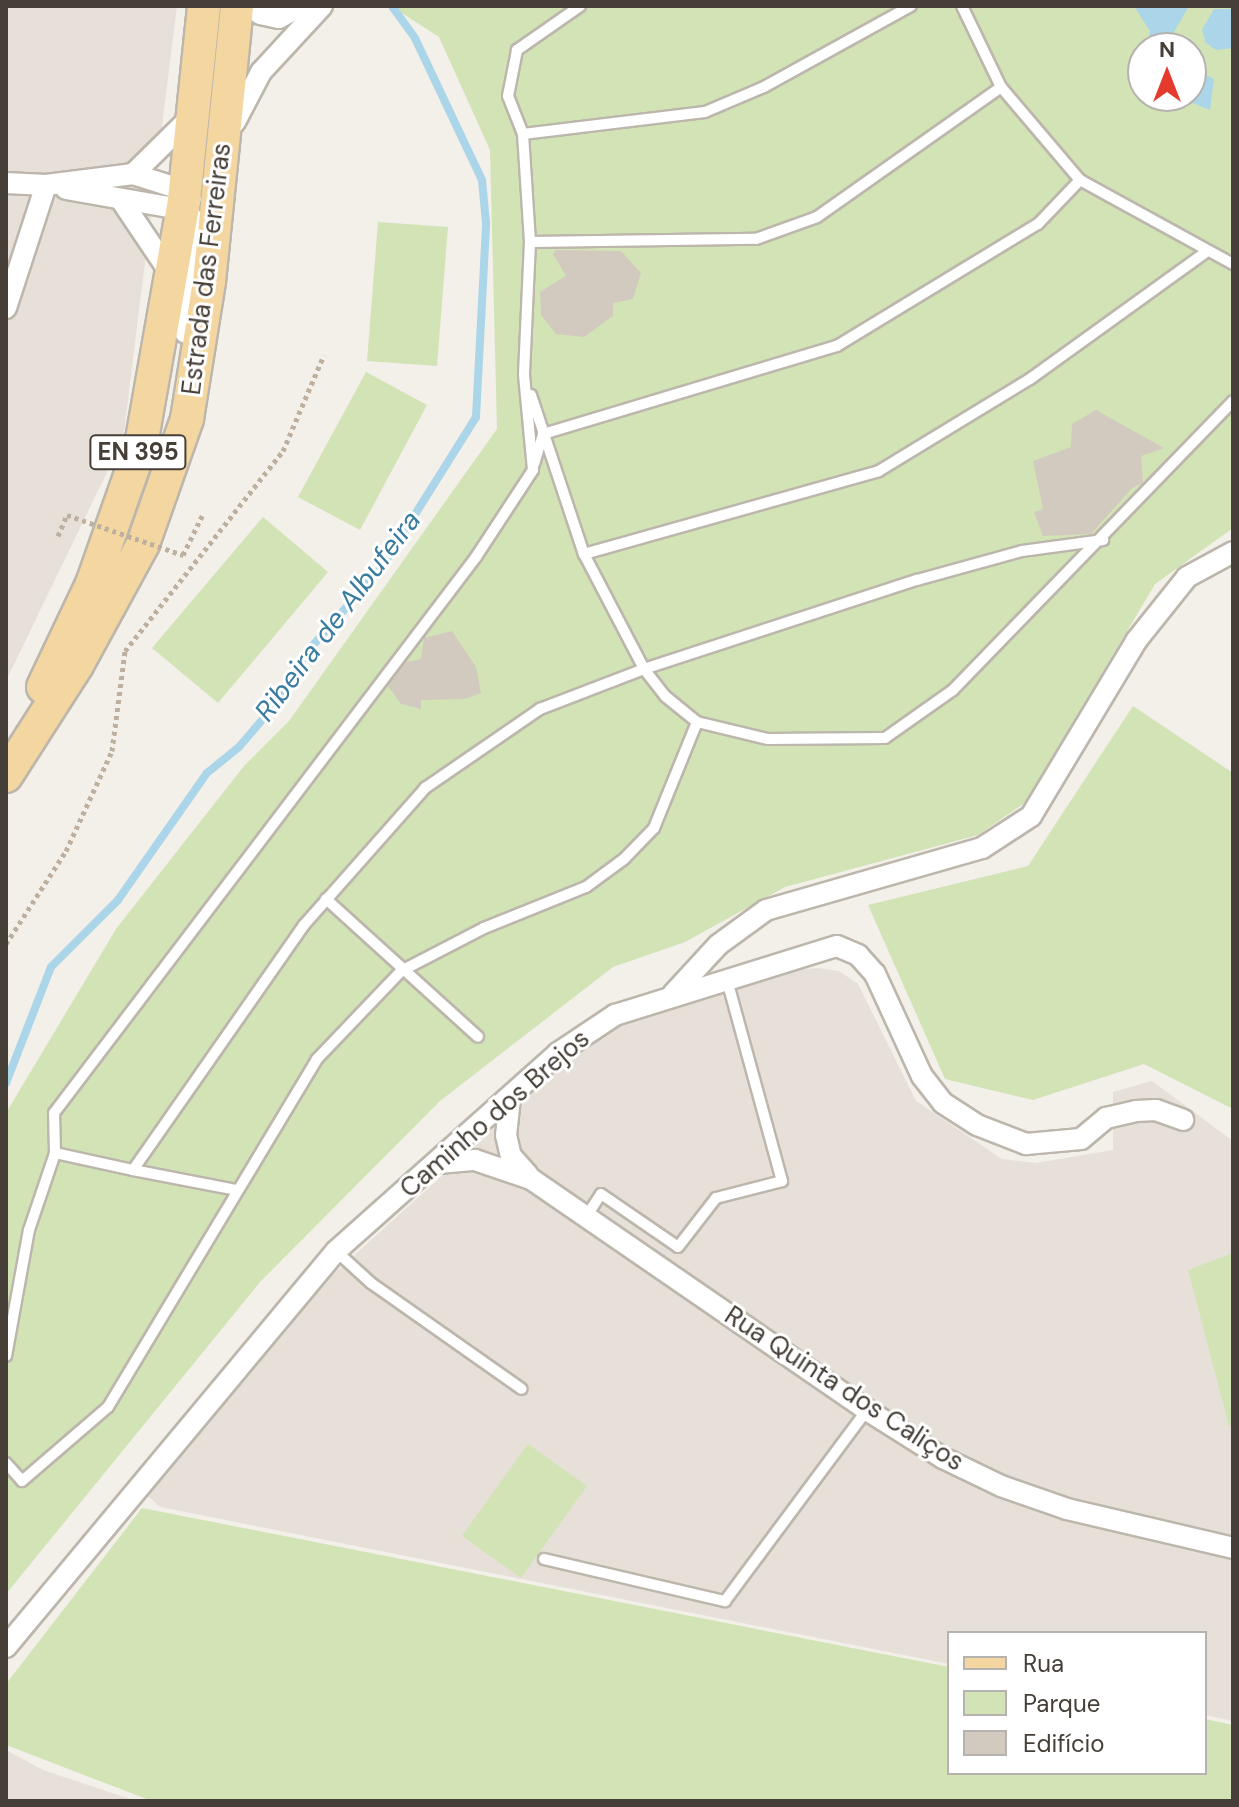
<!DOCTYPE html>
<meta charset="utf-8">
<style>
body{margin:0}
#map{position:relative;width:1239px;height:1807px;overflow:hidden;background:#f3efe9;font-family:"DM Sans",sans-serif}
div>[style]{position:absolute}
.residential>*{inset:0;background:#e6e0d8}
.green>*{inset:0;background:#d2e3b6}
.water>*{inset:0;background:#abd5e9}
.stream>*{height:8px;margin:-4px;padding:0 4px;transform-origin:4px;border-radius:4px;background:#abd5e9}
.building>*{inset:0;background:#d3cabf}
.path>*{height:5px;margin-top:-2.5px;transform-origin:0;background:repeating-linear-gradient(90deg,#beb09f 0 4px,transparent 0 8px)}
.roads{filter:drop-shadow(2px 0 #bdb6ac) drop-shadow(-2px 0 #bdb6ac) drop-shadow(0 2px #bdb6ac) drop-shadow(0 -2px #bdb6ac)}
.lane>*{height:10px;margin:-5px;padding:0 5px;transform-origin:5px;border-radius:5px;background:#fff}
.street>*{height:20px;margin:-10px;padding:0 10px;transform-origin:10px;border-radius:10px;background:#fff}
.primary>*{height:32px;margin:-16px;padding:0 16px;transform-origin:16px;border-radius:16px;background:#f4d6a0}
.path-bridge>*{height:5px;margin-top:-2.5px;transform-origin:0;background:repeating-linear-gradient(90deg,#beb09f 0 4px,transparent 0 8px)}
span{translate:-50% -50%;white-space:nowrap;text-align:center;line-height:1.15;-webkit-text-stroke:6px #fff;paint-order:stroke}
.shield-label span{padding:2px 6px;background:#fff;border:2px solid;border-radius:6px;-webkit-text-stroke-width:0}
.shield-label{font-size:24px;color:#463f38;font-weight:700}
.street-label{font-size:26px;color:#463f38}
.water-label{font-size:28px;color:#3a7ca0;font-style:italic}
.frame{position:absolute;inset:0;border:8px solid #463f38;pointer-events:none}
.legend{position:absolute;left:947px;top:1631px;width:260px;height:144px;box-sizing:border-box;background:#fff;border:2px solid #b5b2af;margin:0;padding:10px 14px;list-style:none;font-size:24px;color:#463f38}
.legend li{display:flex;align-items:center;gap:16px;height:40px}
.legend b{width:40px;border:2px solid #b5b2af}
.north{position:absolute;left:1127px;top:32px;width:80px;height:80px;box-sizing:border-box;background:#fff;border:2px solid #b5b2af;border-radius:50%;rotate:0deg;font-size:22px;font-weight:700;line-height:32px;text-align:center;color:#463f38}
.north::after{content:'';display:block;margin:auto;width:28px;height:36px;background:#e53b2e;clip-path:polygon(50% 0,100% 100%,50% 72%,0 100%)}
</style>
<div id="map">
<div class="residential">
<div style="clip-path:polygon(6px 6px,177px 6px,123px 439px,6px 681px)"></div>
<div style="clip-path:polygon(818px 968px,839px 971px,858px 984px,916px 1101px,1002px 1159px,1036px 1163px,1113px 1150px,1113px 1092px,1152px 1081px,1233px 1141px,1233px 1721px,1205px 1715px,1205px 1633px,949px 1633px,949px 1664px,160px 1507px,147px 1495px,326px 1281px,552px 1076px,629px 1017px,778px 972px)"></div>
<div style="clip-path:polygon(6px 1750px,43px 1770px,136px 1801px,6px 1801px)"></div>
</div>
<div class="green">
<div style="clip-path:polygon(evenodd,391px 6px,1233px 6px,1233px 528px,1155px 584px,1026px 802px,978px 835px,785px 887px,685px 942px,613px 967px,440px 1101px,260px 1282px,6px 1594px,6px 1113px,116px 929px,244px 766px,289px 721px,497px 429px,490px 150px,439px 37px,391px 6px,1143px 48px,1191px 48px,1191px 96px,1143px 96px,1143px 48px)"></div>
<div style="clip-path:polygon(378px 222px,448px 227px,437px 366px,367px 361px)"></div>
<div style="clip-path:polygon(366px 372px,427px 405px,360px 530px,298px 497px)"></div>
<div style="clip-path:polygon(263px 517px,328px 572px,218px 703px,152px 648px)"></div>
<div style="clip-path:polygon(1133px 706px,1233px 773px,1233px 1109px,1144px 1064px,1033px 1100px,945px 1079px,868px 905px,1028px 866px)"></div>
<div style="clip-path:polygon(1233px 1253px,1233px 1424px,1229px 1426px,1188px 1270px)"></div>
<div style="clip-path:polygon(528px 1444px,587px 1486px,521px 1578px,462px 1536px)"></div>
<div style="clip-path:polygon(142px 1508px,949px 1667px,949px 1773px,1205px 1773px,1205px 1719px,1233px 1725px,1233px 1801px,152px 1801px,6px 1745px,6px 1684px)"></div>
</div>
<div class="water">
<div style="clip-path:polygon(1134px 6px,1189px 6px,1174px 32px,1177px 41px,1148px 48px,1150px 31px)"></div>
<div style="clip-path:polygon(1214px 9px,1233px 9px,1233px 48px,1216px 50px,1206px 43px,1202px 30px)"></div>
<div style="clip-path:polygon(1191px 68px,1214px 79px,1210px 110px,1175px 96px,1191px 96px)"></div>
</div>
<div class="stream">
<div style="left:6px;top:1083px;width:124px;rotate:-68.8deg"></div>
<div style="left:51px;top:967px;width:95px;rotate:-45deg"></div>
<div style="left:118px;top:900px;width:155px;rotate:-55deg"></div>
<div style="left:207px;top:773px;width:41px;rotate:-39.1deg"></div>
<div style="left:239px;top:747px;width:63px;rotate:-49.5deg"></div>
<div style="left:280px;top:699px;width:54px;rotate:-60.1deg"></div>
<div style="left:307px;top:652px;width:113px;rotate:-48.6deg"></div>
<div style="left:382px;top:567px;width:177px;rotate:-57.9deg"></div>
<div style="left:476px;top:417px;width:194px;rotate:-87deg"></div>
<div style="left:486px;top:223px;width:43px;rotate:-95.3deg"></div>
<div style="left:482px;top:180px;width:157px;rotate:-115.3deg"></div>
<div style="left:415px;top:38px;width:39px;rotate:-126deg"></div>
</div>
<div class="building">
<div style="clip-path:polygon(556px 250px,621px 251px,641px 273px,633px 299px,613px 303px,613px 316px,584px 337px,556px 334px,541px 315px,540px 292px,566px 276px,553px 254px)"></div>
<div style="clip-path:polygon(1096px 410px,1164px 448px,1141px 456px,1143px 483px,1132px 488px,1091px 534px,1043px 536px,1034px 512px,1043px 509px,1033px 461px,1071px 447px,1072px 424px)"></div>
<div style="clip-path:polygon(452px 631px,476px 667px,481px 693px,464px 699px,421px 700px,421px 709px,401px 704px,388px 686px,406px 662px,421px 659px,424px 638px)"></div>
</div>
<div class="path">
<div style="left:58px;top:536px;width:23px;rotate:-67deg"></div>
<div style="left:183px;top:555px;width:46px;rotate:-64deg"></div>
<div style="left:6px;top:944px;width:111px;rotate:-57.2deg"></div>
<div style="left:66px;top:851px;width:110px;rotate:-65.3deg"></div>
<div style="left:112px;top:751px;width:101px;rotate:-82.6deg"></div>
<div style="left:125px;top:651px;width:255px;rotate:-51.7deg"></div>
<div style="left:283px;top:451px;width:104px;rotate:-66.9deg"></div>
</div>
<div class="roads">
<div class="lane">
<div style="left:962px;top:6px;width:90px;rotate:64.3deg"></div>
<div style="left:1001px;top:87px;width:122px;rotate:49.7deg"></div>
<div style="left:1080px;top:180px;width:175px;rotate:28.8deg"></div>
<div style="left:523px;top:134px;width:183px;rotate:-6.9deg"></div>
<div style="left:705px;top:112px;width:64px;rotate:-23deg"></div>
<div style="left:764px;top:87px;width:168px;rotate:-28.9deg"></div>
<div style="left:530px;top:242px;width:226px;rotate:-0.8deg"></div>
<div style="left:756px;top:239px;width:65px;rotate:-19.8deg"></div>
<div style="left:817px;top:217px;width:225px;rotate:-35.2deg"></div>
<div style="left:531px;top:395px;width:168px;rotate:71.6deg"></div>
<div style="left:584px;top:554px;width:130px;rotate:62.4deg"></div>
<div style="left:644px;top:669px;width:34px;rotate:52deg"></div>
<div style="left:665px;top:696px;width:41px;rotate:39.1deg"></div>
<div style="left:697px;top:722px;width:73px;rotate:13.5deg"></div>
<div style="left:768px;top:739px;width:117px;rotate:-0.5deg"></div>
<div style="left:885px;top:738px;width:83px;rotate:-35.2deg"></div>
<div style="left:953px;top:690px;width:402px;rotate:-45.9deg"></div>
<div style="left:534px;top:464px;width:31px;rotate:-73deg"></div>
<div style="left:543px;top:434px;width:307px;rotate:-16.7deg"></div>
<div style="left:837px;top:346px;width:235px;rotate:-31.3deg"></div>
<div style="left:1038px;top:224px;width:61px;rotate:-46.3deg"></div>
<div style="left:584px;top:554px;width:306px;rotate:-15.7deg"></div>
<div style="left:879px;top:471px;width:177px;rotate:-31.4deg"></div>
<div style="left:1030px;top:379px;width:217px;rotate:-35.8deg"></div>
<div style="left:326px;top:899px;width:205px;rotate:42.2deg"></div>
<div style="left:55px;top:1153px;width:80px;rotate:12.3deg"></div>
<div style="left:133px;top:1170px;width:299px;rotate:-55.1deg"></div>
<div style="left:304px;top:925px;width:183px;rotate:-48.5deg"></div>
<div style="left:425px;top:788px;width:140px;rotate:-34.5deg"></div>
<div style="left:540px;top:709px;width:111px;rotate:-21deg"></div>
<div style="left:644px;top:669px;width:287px;rotate:-18.1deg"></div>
<div style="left:917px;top:580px;width:109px;rotate:-15.4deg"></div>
<div style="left:1022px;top:551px;width:82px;rotate:-7.7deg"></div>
<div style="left:133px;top:1170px;width:106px;rotate:10.9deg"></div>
<div style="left:586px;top:1217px;width:27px;rotate:-57deg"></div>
<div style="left:601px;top:1194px;width:93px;rotate:34.5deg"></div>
<div style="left:678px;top:1247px;width:62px;rotate:-52.2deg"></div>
<div style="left:716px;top:1198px;width:68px;rotate:-14.4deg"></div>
<div style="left:782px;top:1181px;width:208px;rotate:-105.3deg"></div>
<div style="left:336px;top:1251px;width:47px;rotate:42.4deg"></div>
<div style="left:371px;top:1283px;width:184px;rotate:35.1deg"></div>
<div style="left:6px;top:1356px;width:128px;rotate:-79.7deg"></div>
<div style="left:29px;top:1230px;width:81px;rotate:-71.3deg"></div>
<div style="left:55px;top:1153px;width:40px;rotate:-91.4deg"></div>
<div style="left:54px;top:1113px;width:698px;rotate:-52.8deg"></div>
<div style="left:476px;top:557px;width:104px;rotate:-56.8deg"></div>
<div style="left:533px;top:470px;width:96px;rotate:-95.4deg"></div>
<div style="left:524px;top:374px;width:132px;rotate:-87.4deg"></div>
<div style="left:530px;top:242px;width:108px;rotate:-93.7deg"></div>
<div style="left:523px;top:134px;width:41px;rotate:-111.5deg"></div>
<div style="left:508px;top:96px;width:47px;rotate:-78.9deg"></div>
<div style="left:517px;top:50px;width:77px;rotate:-34.9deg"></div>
<div style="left:6px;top:1463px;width:24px;rotate:48deg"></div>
<div style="left:22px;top:1481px;width:113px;rotate:-40.7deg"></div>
<div style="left:108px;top:1407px;width:406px;rotate:-59deg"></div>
<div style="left:317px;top:1059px;width:122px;rotate:-46.3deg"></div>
<div style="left:401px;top:971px;width:93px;rotate:-27.4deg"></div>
<div style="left:484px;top:928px;width:110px;rotate:-21.9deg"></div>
<div style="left:586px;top:887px;width:47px;rotate:-36.4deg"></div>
<div style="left:624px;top:859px;width:43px;rotate:-45.9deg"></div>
<div style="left:654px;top:828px;width:114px;rotate:-67.9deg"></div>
<div style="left:544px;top:1559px;width:186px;rotate:13.1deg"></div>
<div style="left:725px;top:1601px;width:238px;rotate:-53.4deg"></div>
</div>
<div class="street">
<div style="left:252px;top:6px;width:11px;rotate:45deg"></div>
<div style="left:260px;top:14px;width:19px;rotate:12deg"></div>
<div style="left:279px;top:18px;width:24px;rotate:-30deg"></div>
<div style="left:235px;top:122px;width:56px;rotate:-62.5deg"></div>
<div style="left:261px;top:72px;width:90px;rotate:-47.3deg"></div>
<div style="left:133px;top:174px;width:84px;rotate:-44.5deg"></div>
<div style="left:6px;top:183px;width:40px;rotate:2.9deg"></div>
<div style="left:46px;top:185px;width:88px;rotate:-7.2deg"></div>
<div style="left:133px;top:174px;width:46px;rotate:17.7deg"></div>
<div style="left:177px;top:188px;width:43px;rotate:64deg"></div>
<div style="left:196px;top:227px;width:106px;rotate:96deg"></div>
<div style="left:66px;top:189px;width:105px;rotate:9.9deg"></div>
<div style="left:169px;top:207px;width:23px;rotate:-20deg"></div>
<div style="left:121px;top:200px;width:89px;rotate:56deg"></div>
<div style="left:6px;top:308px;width:129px;rotate:-72deg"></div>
<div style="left:673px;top:994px;width:67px;rotate:-47.4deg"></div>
<div style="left:718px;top:945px;width:59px;rotate:-36.1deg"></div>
<div style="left:766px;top:910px;width:225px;rotate:-16deg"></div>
<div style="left:982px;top:848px;width:59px;rotate:-33.1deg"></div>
<div style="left:1031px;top:816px;width:204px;rotate:-59deg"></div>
<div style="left:1136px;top:641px;width:82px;rotate:-51.4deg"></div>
<div style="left:1187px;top:577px;width:52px;rotate:-28.5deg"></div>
<div style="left:510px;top:1098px;width:37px;rotate:96deg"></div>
<div style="left:506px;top:1135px;width:22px;rotate:77deg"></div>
<div style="left:511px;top:1156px;width:25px;rotate:48deg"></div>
<div style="left:439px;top:1163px;width:36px;rotate:-5deg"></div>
<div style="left:475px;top:1160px;width:59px;rotate:18.7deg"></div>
<div style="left:531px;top:1179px;width:408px;rotate:34.5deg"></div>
<div style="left:867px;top:1410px;width:90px;rotate:32.3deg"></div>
<div style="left:943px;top:1458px;width:64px;rotate:25.8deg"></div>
<div style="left:1001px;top:1486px;width:70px;rotate:19.2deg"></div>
<div style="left:1067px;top:1509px;width:171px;rotate:13.2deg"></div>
<div style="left:6px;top:1647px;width:515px;rotate:-50.19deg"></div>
<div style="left:336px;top:1251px;width:297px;rotate:-41.7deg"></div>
<div style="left:558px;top:1053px;width:69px;rotate:-33.7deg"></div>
<div style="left:615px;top:1015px;width:232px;rotate:-17.3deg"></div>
<div style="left:837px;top:946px;width:23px;rotate:23deg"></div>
<div style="left:858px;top:955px;width:25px;rotate:48deg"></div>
<div style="left:875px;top:974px;width:112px;rotate:65.3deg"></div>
<div style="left:922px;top:1076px;width:34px;rotate:52deg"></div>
<div style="left:943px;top:1103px;width:40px;rotate:32.9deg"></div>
<div style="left:977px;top:1125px;width:53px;rotate:21.2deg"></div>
<div style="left:1026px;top:1144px;width:55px;rotate:-5.2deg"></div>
<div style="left:1081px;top:1139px;width:33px;rotate:-40deg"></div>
<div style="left:1106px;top:1118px;width:31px;rotate:-13deg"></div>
<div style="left:1136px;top:1111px;width:20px;rotate:-3deg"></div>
<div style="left:1156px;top:1110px;width:29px;rotate:20deg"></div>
</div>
<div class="primary">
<div style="left:43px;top:687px;width:114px;rotate:-64.6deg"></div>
<div style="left:92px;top:584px;width:147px;rotate:-70.6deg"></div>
<div style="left:141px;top:445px;width:249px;rotate:-80deg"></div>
<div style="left:184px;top:200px;width:195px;rotate:-84.1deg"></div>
<div style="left:6px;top:776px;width:132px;rotate:-57.4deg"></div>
<div style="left:77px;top:665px;width:138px;rotate:-61.4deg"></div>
<div style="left:143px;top:544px;width:133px;rotate:-70.6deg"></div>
<div style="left:187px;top:419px;width:139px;rotate:-80.9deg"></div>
<div style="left:209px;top:282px;width:277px;rotate:-84.2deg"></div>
</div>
</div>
<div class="path-bridge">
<div style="left:67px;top:515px;width:123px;rotate:19deg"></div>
</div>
<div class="shield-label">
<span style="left:138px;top:452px">EN 395</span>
</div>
<div class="street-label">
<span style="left:207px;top:269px;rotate:-83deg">Estrada das Ferreiras</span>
<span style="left:495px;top:1114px;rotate:-41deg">Caminho dos Brejos</span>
<span style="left:844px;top:1389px;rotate:33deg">Rua Quinta dos Caliços</span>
</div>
<div class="water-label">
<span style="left:338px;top:616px;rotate:-53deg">Ribeira de Albufeira</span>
</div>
<div class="frame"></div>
<ul class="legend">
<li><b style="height:10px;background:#f4d6a0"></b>Rua</li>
<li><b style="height:22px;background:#d2e3b6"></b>Parque</li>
<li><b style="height:22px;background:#d3cabf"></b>Edifício</li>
</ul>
<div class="north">N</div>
</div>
